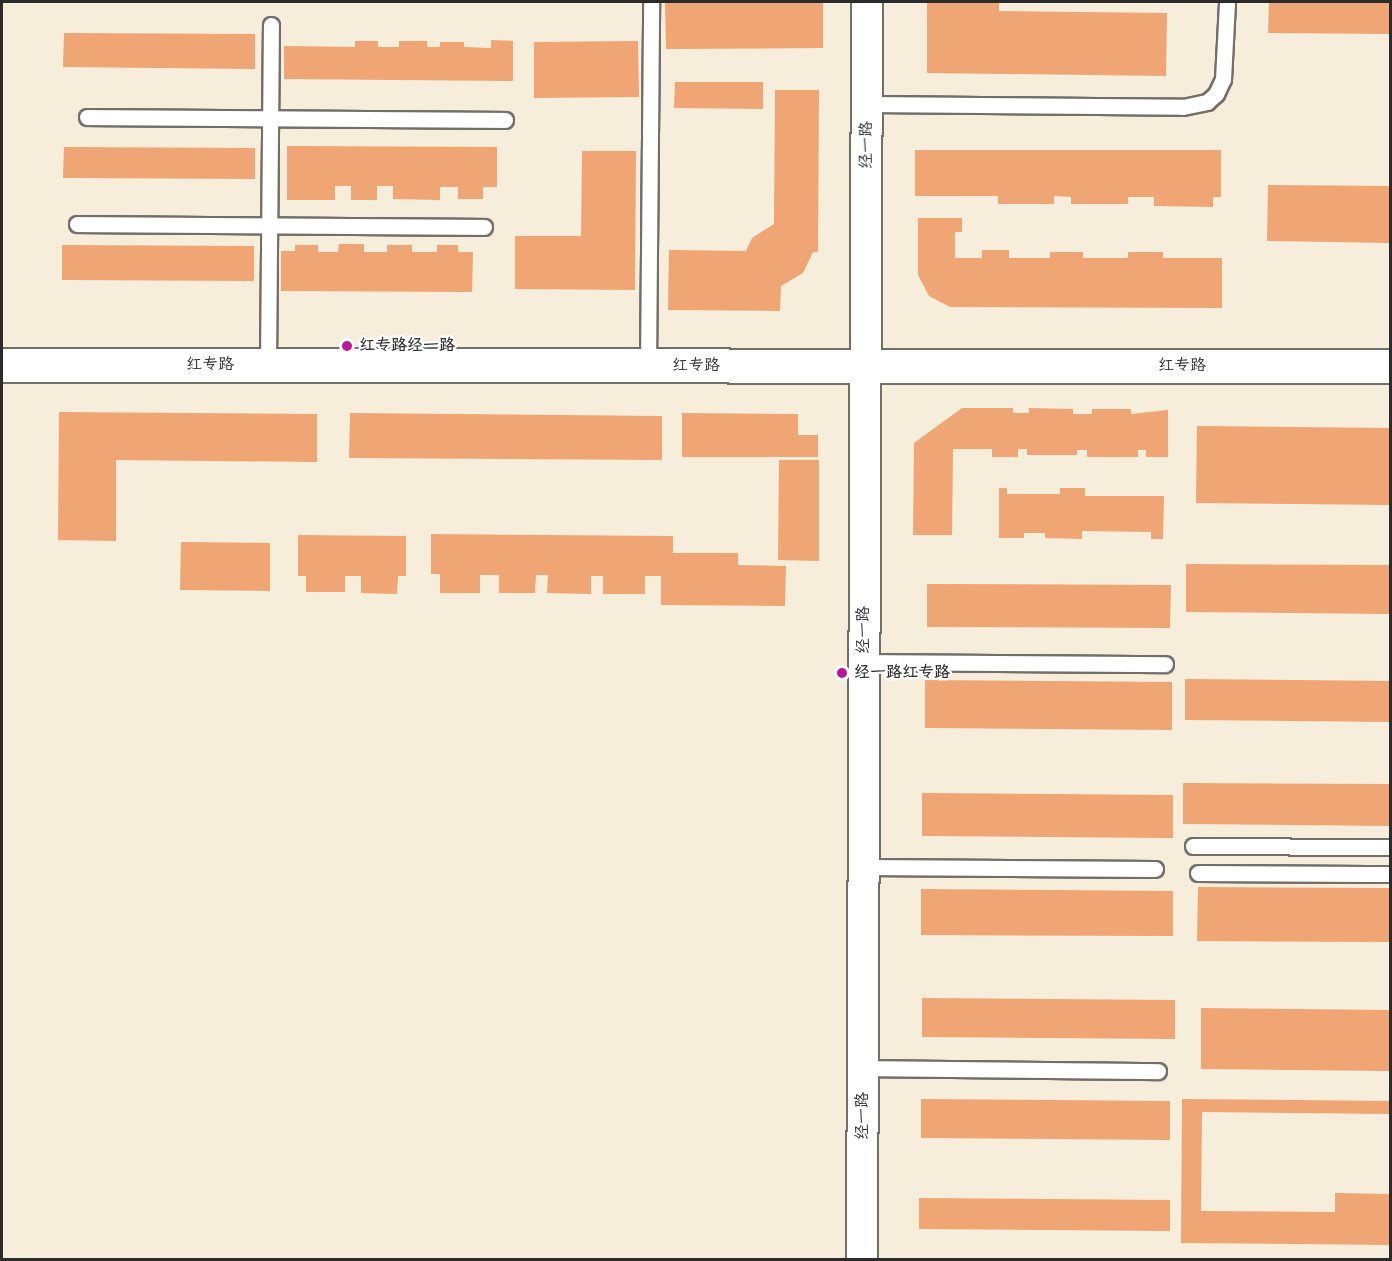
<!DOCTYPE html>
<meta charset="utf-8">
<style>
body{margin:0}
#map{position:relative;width:1392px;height:1261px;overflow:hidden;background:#f7eddb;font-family:"Balsamiq Sans","LXGW WenKai TC",sans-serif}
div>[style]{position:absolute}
.building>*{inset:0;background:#efa574}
.roads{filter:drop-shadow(2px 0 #726f69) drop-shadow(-2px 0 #726f69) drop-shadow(0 2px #726f69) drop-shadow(0 -2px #726f69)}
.service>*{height:15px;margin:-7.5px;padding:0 7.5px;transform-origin:7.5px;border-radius:7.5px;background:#fff}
.minor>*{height:30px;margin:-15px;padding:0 15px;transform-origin:15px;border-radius:15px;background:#fff}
.tertiary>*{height:33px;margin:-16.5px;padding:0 16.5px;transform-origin:16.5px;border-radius:16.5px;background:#fff}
.dots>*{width:16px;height:16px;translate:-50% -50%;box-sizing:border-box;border:3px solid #fff;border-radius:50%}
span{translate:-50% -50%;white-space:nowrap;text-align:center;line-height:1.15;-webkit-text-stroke:4.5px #fff;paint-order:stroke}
.street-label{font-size:16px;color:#2b2b2b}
.poi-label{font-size:16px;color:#2b2b2b;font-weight:700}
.left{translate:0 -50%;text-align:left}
.frame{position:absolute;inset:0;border:3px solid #2b2b2b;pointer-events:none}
</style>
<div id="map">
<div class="building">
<div style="clip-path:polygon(665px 2px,823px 2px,823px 48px,666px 49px)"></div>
<div style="clip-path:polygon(927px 2px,999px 2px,999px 11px,1167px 13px,1166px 76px,927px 73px)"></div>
<div style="clip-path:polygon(1269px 2px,1390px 2px,1390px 34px,1268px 33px)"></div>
<div style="clip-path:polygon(64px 33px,255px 34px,255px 69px,63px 67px)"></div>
<div style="clip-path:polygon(491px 40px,513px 41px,513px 81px,284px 79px,284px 46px,355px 47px,355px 41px,378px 41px,378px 47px,399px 47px,399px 41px,427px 41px,427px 47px,440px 47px,440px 42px,464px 42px,464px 47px,491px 48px)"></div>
<div style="clip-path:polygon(638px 41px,639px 97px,534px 98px,534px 42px)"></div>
<div style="clip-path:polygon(675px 82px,763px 82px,763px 109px,674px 108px)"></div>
<div style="clip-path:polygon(775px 90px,819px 90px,818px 252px,813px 252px,803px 273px,781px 286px,780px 311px,668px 310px,669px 250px,746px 251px,752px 238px,774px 224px)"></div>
<div style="clip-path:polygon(287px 146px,497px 147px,497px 187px,483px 187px,483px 199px,458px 199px,458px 187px,440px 187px,440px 200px,393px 199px,393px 186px,377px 186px,377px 200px,351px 200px,351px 186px,335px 186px,335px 200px,287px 200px)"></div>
<div style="clip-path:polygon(64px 147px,255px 148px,255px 179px,63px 178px)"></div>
<div style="clip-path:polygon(915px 150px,1221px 150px,1221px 197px,1213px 197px,1213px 207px,1154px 206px,1154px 197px,1128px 197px,1128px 204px,1071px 204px,1071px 197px,1054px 196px,1054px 204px,998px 204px,998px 196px,915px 196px)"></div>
<div style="clip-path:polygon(582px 151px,636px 151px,635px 290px,515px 289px,515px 236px,581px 236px)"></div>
<div style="clip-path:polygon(1268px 185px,1390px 186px,1390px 243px,1267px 241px)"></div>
<div style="clip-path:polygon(918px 218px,962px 218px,962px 232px,955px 232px,955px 258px,982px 258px,982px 250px,1009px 250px,1009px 258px,1050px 258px,1050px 252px,1083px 252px,1083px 258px,1128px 258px,1128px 252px,1163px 252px,1163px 258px,1222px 258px,1222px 308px,950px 307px,929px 296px,918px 275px)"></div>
<div style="clip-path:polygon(339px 244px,364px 244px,364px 252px,387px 252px,387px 245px,412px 245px,412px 252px,437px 252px,437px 245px,458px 245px,458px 252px,473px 252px,472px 292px,281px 291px,281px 251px,295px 251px,295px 245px,318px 245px,318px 252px,338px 252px)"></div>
<div style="clip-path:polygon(62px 245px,254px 246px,254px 281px,62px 280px)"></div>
<div style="clip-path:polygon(962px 408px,1013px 408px,1013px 413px,1029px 413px,1029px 408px,1073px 409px,1073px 414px,1092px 414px,1092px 409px,1131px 409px,1131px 414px,1168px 410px,1168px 457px,1146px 457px,1146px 450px,1138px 450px,1138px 457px,1087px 457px,1087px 450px,1077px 450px,1077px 455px,1027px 455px,1027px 449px,1018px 449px,1018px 457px,992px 457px,992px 449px,953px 449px,952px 535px,913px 535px,914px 443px)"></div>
<div style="clip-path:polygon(59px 412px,317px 414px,317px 462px,116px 460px,116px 541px,58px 540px)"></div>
<div style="clip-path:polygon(350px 413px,662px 416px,662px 460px,349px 458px)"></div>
<div style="clip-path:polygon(682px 413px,798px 414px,798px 435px,818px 435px,818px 457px,682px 457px)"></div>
<div style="clip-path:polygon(1197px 426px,1390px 428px,1390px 505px,1196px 503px)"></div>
<div style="clip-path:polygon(779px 460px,819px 460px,819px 561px,778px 560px)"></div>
<div style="clip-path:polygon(999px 488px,1007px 488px,1007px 494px,1060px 494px,1060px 488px,1085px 488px,1085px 496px,1164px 496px,1163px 539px,1151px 539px,1151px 532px,1082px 531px,1082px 539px,1045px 538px,1045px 533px,1024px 533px,1024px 538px,999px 538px)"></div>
<div style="clip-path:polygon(431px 534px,673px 536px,673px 553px,738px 553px,738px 565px,786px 566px,785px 606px,661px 605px,661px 576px,645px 576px,645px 594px,603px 594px,603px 576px,591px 576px,591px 594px,547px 593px,548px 575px,536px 575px,535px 593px,499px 593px,499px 575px,480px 575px,480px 593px,440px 593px,440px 574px,431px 574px)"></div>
<div style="clip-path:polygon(298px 535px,406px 536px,406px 576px,398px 576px,397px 594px,361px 593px,361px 576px,345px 576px,345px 592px,306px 592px,306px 576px,298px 576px)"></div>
<div style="clip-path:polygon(181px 542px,270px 543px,270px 591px,180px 590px)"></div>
<div style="clip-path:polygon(1186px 564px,1390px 565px,1390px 614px,1186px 612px)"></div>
<div style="clip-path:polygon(927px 584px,1171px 585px,1170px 628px,927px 627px)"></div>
<div style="clip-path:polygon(1185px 679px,1390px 681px,1390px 722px,1185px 720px)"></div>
<div style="clip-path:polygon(925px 680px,1172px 682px,1172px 730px,925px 728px)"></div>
<div style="clip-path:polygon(1183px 783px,1390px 784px,1390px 826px,1183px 824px)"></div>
<div style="clip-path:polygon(922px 793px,1173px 795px,1173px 838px,922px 836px)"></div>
<div style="clip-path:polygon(1198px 887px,1390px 888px,1390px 942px,1197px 941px)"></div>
<div style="clip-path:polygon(921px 889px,1173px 891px,1173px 936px,921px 935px)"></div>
<div style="clip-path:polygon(922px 998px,1175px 1000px,1175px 1039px,922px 1037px)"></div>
<div style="clip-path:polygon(1201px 1008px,1390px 1010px,1390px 1071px,1201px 1069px)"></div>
<div style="clip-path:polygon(921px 1099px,1170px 1101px,1170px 1140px,921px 1138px)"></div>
<div style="clip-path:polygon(1182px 1099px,1390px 1101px,1390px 1114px,1202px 1112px,1201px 1211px,1335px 1212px,1335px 1193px,1390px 1194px,1390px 1245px,1181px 1243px)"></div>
<div style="clip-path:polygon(919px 1198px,1170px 1200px,1170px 1231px,919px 1229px)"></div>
</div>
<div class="roads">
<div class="service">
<div style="left:867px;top:104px;width:316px;rotate:0.5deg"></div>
<div style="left:1183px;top:107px;width:25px;rotate:-12deg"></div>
<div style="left:1207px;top:102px;width:12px;rotate:-42deg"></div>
<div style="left:1216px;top:94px;width:17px;rotate:-65deg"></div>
<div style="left:1223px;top:79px;width:77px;rotate:-87deg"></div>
<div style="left:87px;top:117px;width:418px;rotate:0.4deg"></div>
<div style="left:77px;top:224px;width:407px;rotate:0.4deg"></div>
<div style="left:268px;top:365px;width:340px;rotate:-89.5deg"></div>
<div style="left:648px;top:366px;width:364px;rotate:-89.5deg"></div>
<div style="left:864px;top:662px;width:301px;rotate:0.4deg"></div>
<div style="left:1193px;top:846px;width:197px;rotate:0.3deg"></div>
<div style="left:864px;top:867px;width:291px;rotate:0.4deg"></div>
<div style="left:1198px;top:873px;width:192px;rotate:0.3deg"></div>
<div style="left:863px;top:1068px;width:295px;rotate:0.6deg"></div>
</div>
<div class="minor">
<div style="left:862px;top:1260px;width:1258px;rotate:-89.77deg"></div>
</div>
<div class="tertiary">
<div style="left:2px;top:365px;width:1388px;rotate:0.04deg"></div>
</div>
</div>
<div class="dots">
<div style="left:347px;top:346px;background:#b5179e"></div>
<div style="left:842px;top:673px;background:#b5179e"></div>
</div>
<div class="street-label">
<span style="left:867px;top:145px;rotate:-90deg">经一路</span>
<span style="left:210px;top:365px">红专路</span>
<span style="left:696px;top:366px">红专路</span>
<span style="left:1182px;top:366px">红专路</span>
<span style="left:864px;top:630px;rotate:-90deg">经一路</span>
<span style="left:863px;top:1116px;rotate:-90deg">经一路</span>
</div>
<div class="poi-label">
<span class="left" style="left:359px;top:346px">红专路经一路</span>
<span class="left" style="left:854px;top:673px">经一路红专路</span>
</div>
<div class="frame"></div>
</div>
